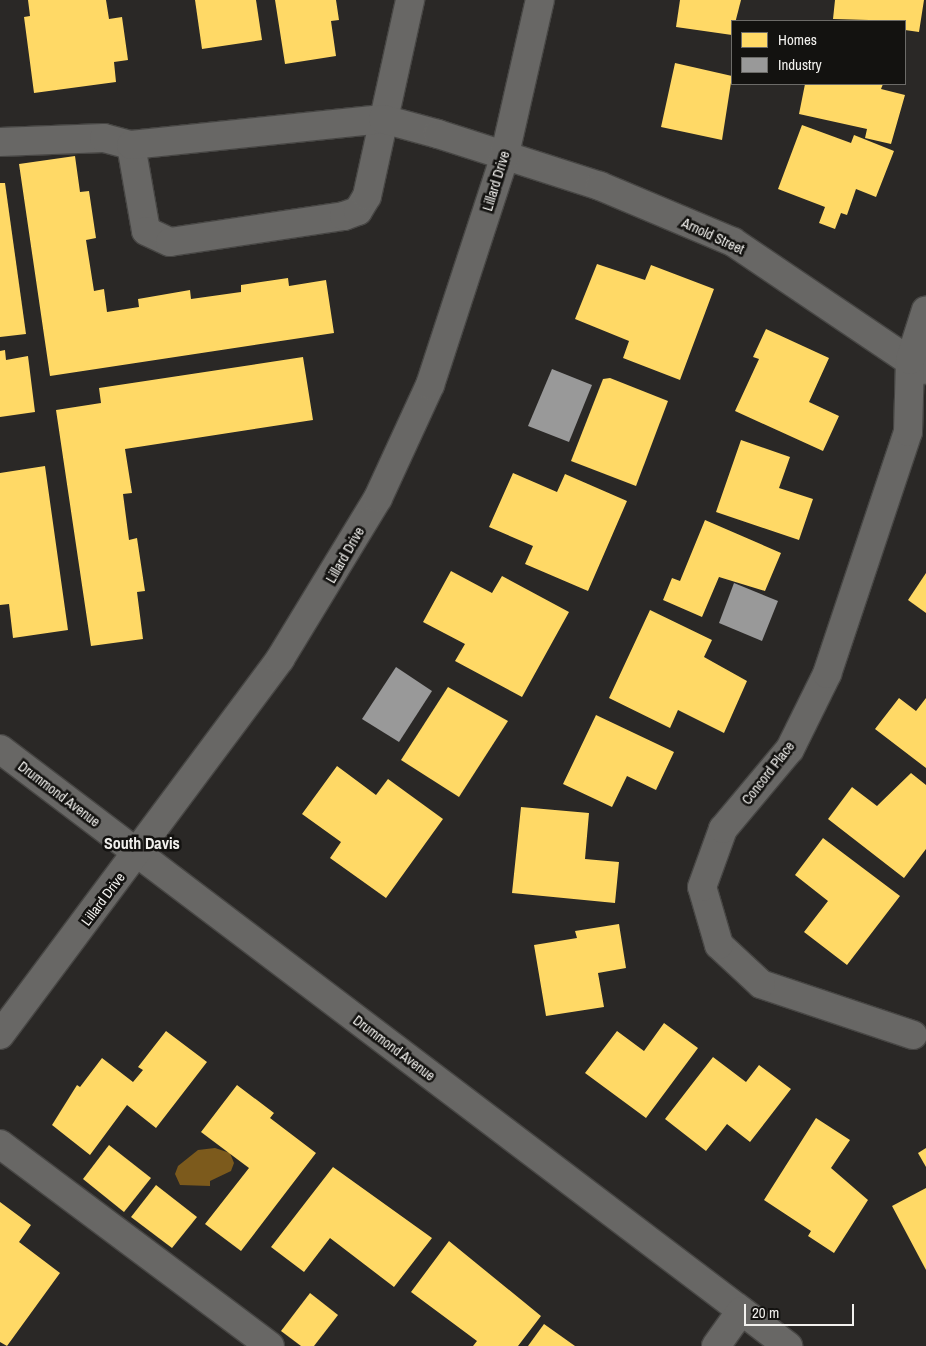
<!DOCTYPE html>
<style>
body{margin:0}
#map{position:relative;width:926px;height:1346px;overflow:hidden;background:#2a2826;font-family:"Archivo Narrow",sans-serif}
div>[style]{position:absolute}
.water>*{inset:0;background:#7c5a1c}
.homes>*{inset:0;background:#ffd966}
.industry>*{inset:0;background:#999}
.roads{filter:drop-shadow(1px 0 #474644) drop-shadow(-1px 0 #474644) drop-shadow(0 1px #474644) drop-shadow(0 -1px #474644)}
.minor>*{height:28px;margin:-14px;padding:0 14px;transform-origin:14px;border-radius:14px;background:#686765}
span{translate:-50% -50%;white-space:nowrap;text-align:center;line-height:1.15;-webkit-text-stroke:5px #131210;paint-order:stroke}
.street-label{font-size:14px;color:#f1f0ed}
.quarter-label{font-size:16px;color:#f1f0ed;font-weight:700}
.legend{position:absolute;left:731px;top:20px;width:175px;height:65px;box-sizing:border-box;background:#131210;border:1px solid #6c6b68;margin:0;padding:6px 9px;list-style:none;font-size:15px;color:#f1f0ed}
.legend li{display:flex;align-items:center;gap:10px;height:25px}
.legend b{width:25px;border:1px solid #6c6b68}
.scale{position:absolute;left:744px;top:1304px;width:110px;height:22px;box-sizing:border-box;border:2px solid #f1f0ed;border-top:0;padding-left:6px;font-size:15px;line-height:18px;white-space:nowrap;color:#f1f0ed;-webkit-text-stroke:4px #131210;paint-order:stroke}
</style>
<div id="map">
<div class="water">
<div style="clip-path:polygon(215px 1148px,230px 1153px,234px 1163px,231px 1171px,210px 1181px,210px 1186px,180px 1185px,175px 1174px,178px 1166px,198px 1150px)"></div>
</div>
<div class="homes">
<div style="clip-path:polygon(28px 0,106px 0,109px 19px,122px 17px,128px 60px,114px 62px,116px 82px,34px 93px,24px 17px,30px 16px)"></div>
<div style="clip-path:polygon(195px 0,256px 0,262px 40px,202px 49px)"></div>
<div style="clip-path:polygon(275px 0,336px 0,339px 20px,331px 21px,336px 56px,285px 64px)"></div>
<div style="clip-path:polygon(680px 0,741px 0,732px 35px,676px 27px)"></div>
<div style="clip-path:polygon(835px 0,924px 0,919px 32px,905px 30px,905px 21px,833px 19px)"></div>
<div style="clip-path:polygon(675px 63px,732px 76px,722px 140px,661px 127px)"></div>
<div style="clip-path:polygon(805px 84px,883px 84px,881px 89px,905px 95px,891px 144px,865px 138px,867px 129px,799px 114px)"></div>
<div style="clip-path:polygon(802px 125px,851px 143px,854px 135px,894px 151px,876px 197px,856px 189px,847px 215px,841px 213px,835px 229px,819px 223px,825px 207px,778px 189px)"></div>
<div style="clip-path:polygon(75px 156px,80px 192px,89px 191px,96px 238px,86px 240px,94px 291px,104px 289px,107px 312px,139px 307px,138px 299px,190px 290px,191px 299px,241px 292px,241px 285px,288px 278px,289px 286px,326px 280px,334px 333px,50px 376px,19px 164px)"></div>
<div style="clip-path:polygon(0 183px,5px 183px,26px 334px,0 337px)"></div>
<div style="clip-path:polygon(597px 264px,645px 280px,651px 265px,714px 289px,680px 380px,623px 358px,629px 341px,575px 319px)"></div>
<div style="clip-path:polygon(766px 329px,829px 358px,809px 402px,839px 416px,823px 451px,735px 411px,759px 359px,753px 357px)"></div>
<div style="clip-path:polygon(5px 350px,6px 360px,28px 356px,35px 412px,0 417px,0 351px)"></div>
<div style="clip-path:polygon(303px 357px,313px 420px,125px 449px,132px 493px,123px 494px,129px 540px,137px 538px,145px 591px,137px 592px,143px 639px,91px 646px,56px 410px,101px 403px,99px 388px)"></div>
<div style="clip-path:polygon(610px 378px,668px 401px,636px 486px,571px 461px,603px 379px)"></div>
<div style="clip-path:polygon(741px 440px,790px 457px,779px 488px,813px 499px,799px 540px,716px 512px)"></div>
<div style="clip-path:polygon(45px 466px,68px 630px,13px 638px,9px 604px,0 605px,0 473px)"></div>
<div style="clip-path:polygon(513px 473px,557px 492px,565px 474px,627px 501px,588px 591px,525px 564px,533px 546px,489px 527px)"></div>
<div style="clip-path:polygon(705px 520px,781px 553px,765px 591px,719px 577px,702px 617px,663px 600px,672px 578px,680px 581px)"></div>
<div style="clip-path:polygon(451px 571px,492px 593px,502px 576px,569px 612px,522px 697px,455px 661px,465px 644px,423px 622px)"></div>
<div style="clip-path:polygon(926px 573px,926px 613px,908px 600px)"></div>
<div style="clip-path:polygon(650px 610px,712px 640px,704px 657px,747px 681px,724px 733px,678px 710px,670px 728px,609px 698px)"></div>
<div style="clip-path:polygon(448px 687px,508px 721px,459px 797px,401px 760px)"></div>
<div style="clip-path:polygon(899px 698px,916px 711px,926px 698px,926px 768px,875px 729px)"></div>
<div style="clip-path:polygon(596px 715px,674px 752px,656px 790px,627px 776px,612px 807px,563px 784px)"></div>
<div style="clip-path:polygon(337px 766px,376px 795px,388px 779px,443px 819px,386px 898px,330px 858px,341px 842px,302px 814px)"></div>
<div style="clip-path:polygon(911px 773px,926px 785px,926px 849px,904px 878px,828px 819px,852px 787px,877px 806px)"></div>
<div style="clip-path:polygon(521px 807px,589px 813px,585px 859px,619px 862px,615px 903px,512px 893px)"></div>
<div style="clip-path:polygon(823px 838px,900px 896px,847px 965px,804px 932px,828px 901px,795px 875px)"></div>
<div style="clip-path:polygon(619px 924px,626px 968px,598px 973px,604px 1007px,546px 1016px,534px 945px,577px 938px,575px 931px)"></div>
<div style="clip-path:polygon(664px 1023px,698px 1048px,646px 1118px,585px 1073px,617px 1031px,644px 1051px)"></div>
<div style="clip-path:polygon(166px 1031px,207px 1062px,156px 1128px,127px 1105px,90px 1155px,52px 1125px,77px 1085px,80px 1087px,102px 1058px,133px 1082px,143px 1070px,138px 1067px)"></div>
<div style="clip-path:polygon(713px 1057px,746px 1082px,759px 1065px,791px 1089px,750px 1142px,727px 1124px,706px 1151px,665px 1119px)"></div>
<div style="clip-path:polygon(237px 1085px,274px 1113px,270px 1118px,316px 1153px,241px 1251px,205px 1224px,249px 1168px,201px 1132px)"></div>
<div style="clip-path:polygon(816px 1118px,850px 1140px,831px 1168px,868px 1200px,834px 1253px,808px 1236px,811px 1231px,764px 1200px)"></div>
<div style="clip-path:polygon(109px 1145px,151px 1178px,124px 1212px,83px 1179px)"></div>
<div style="clip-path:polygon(926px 1148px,926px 1167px,918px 1153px)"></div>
<div style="clip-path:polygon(333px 1167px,432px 1238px,394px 1287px,330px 1238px,304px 1272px,271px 1247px)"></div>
<div style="clip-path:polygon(156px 1185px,197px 1217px,172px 1248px,131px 1217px)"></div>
<div style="clip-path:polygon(926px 1188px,926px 1270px,892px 1206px)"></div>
<div style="clip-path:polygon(0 1202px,31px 1225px,19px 1242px,60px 1273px,7px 1346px,0 1342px)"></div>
<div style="clip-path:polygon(449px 1241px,541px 1316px,518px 1346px,473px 1346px,477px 1341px,411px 1292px)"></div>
<div style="clip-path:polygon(310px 1293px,338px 1315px,314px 1346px,301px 1346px,281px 1331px)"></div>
<div style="clip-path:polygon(544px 1324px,575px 1346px,528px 1346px)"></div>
</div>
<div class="industry">
<div style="clip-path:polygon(552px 369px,592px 385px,569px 442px,528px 426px)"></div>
<div style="clip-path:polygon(734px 583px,778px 601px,762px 641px,719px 623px)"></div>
<div style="clip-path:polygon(396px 667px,432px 691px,399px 742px,362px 719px)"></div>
</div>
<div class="roads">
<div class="minor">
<div style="left:0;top:142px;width:104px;rotate:-2.2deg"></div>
<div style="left:104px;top:138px;width:28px;rotate:15deg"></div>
<div style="left:131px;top:145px;width:87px;rotate:80.1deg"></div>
<div style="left:146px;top:231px;width:26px;rotate:25deg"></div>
<div style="left:170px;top:242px;width:176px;rotate:-8.5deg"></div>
<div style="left:344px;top:216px;width:15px;rotate:-20deg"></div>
<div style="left:358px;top:211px;width:17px;rotate:-59deg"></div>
<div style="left:367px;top:196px;width:201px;rotate:-77.6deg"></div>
<div style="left:131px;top:145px;width:253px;rotate:-5.9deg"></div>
<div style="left:383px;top:119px;width:57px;rotate:15.3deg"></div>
<div style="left:438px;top:134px;width:170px;rotate:17.8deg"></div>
<div style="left:600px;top:186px;width:144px;rotate:22.8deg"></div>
<div style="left:733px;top:242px;width:229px;rotate:34deg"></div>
<div style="left:0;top:749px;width:989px;rotate:37.15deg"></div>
<div style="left:0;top:1035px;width:469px;rotate:-53.3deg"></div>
<div style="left:280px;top:659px;width:188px;rotate:-58.7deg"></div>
<div style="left:378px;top:498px;width:124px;rotate:-65.3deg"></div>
<div style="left:430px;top:385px;width:239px;rotate:-71.9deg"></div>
<div style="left:504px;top:158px;width:162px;rotate:-77.2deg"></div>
<div style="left:913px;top:1035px;width:160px;rotate:-161.5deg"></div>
<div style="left:761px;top:984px;width:57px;rotate:-137.1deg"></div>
<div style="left:719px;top:945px;width:60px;rotate:-106.3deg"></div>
<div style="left:702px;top:887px;width:62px;rotate:-70.1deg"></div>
<div style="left:723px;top:829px;width:104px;rotate:-50.1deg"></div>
<div style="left:790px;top:749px;width:84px;rotate:-63.7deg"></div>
<div style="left:827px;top:674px;width:255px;rotate:-71.5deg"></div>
<div style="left:908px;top:432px;width:72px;rotate:-88.4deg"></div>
<div style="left:910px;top:360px;width:52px;rotate:-72.3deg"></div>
<div style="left:0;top:1144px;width:337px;rotate:36.8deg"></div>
<div style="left:716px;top:1346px;width:43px;rotate:-54.5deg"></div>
</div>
</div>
<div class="street-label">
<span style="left:496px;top:181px;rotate:-73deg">Lillard Drive</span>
<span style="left:713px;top:236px;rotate:25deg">Arnold Street</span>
<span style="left:345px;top:555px;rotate:-60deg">Lillard Drive</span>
<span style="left:768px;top:773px;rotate:-52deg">Concord Place</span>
<span style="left:59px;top:794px;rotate:37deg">Drummond Avenue</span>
<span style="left:103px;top:899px;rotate:-53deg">Lillard Drive</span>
<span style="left:394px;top:1048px;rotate:37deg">Drummond Avenue</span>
</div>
<div class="quarter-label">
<span style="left:142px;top:843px">South Davis</span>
</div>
<ul class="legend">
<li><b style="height:14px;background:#ffd966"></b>Homes</li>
<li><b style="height:14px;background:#999"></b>Industry</li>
</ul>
<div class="scale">20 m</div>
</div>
